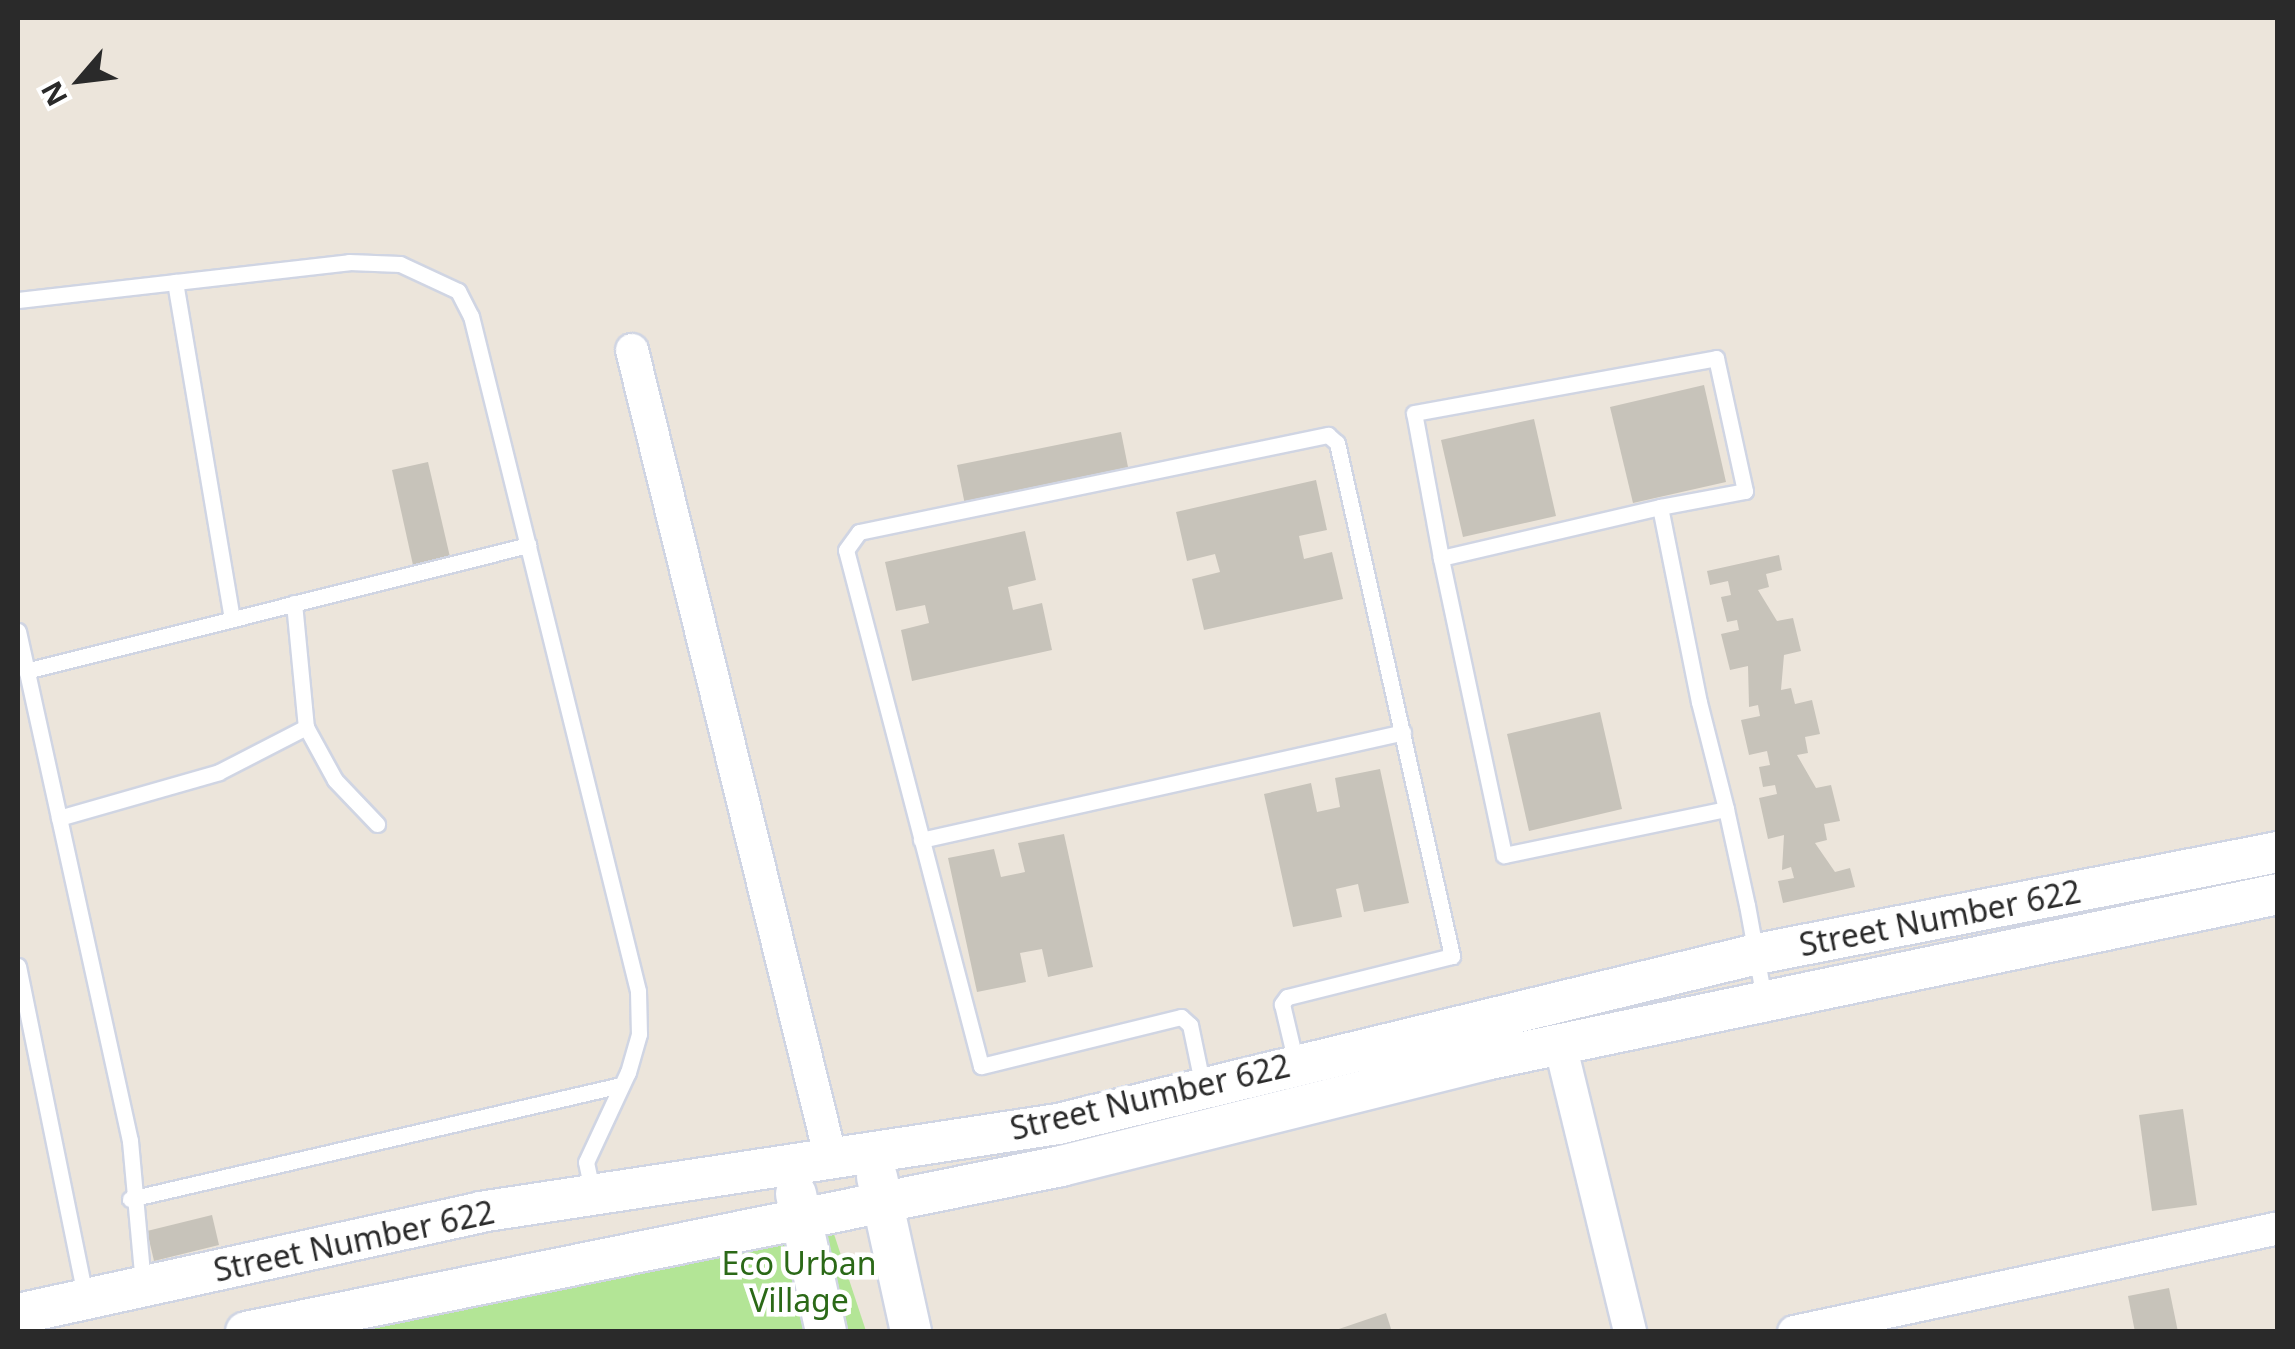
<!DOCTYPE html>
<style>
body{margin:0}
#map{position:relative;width:2295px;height:1349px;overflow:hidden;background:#ece5db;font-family:"Noto Sans",sans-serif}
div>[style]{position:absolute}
.green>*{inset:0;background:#b3e596}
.building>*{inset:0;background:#c7c3ba}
.roads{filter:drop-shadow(2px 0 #d0d5e3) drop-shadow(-2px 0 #d0d5e3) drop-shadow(0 2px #d0d5e3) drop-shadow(0 -2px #d0d5e3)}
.service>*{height:15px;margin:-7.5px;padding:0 7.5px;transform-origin:7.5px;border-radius:7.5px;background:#fff}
.minor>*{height:32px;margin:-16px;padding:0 16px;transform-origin:16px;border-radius:16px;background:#fff}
.tertiary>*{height:40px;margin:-20px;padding:0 20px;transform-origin:20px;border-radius:20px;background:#fff}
span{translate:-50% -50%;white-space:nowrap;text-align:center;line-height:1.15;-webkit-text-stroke:9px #fff;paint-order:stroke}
.street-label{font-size:32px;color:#2a2a2a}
.park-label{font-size:32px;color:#2b6917}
.frame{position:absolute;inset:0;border:20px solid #2a2a2a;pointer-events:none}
.north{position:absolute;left:30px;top:30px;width:100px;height:100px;-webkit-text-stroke:8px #fff;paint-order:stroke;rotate:242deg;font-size:28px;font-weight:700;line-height:40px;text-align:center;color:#2a2a2a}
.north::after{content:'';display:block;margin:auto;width:35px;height:45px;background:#2a2a2a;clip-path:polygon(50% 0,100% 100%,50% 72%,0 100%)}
</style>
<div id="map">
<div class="green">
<div style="clip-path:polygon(831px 1225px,866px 1331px,358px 1332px)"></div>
</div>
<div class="building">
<div style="clip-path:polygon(1704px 385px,1726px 482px,1633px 503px,1610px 407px)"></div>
<div style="clip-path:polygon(1534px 419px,1556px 516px,1463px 537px,1441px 440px)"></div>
<div style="clip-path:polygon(1121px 432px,1129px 472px,965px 505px,957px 465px)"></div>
<div style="clip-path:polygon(428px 462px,450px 557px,413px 565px,392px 470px)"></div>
<div style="clip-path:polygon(1316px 480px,1327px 530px,1299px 536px,1304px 559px,1332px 552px,1343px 599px,1204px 630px,1192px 579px,1220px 572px,1215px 554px,1187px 561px,1176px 512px)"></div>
<div style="clip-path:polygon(1025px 531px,1036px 580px,1008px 587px,1013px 610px,1042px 603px,1052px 650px,912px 681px,901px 630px,929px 623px,925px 605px,896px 611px,885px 562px)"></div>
<div style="clip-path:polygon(1779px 555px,1782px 570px,1766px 574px,1769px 587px,1758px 590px,1777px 621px,1793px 618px,1801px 651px,1784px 655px,1781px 690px,1791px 688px,1795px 704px,1812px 700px,1820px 734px,1805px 737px,1808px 753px,1797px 755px,1816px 788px,1831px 785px,1840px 821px,1824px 824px,1827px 840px,1815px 843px,1835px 872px,1850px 868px,1855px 887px,1783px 903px,1778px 881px,1794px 878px,1791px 867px,1782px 870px,1784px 835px,1768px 839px,1759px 798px,1777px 794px,1775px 785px,1763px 787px,1759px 767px,1770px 765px,1767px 751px,1749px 755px,1741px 720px,1760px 716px,1758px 705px,1749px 707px,1748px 666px,1730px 670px,1721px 634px,1739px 630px,1737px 620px,1727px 622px,1721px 597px,1731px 595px,1728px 581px,1710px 585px,1707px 571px)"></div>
<div style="clip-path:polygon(1600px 712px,1622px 809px,1529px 831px,1507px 734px)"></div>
<div style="clip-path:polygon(1380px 769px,1409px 903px,1364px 912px,1358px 884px,1336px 889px,1342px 917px,1293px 927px,1264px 794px,1311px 783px,1317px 812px,1340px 807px,1335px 778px)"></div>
<div style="clip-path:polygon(1064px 834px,1093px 967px,1048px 977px,1042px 949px,1020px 953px,1026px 982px,977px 992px,948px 858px,994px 849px,1001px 877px,1025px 872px,1018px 843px)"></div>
<div style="clip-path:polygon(2183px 1109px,2197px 1205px,2152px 1211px,2139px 1115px)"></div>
<div style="clip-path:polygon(212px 1215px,219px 1245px,154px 1261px,147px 1231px)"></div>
<div style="clip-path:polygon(2169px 1288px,2178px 1332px,2135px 1332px,2128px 1296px)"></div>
<div style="clip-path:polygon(1386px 1313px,1392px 1332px,1333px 1332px,1333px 1331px)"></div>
</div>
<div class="roads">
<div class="service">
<div style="left:175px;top:282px;width:342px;rotate:80.4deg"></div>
<div style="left:18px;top:300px;width:333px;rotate:-6.5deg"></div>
<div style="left:349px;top:262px;width:51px;rotate:2.2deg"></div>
<div style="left:400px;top:264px;width:64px;rotate:25deg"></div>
<div style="left:458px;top:291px;width:28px;rotate:63deg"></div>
<div style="left:471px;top:316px;width:695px;rotate:76.1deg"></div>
<div style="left:638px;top:991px;width:43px;rotate:88.7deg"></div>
<div style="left:639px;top:1034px;width:40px;rotate:106deg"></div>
<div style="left:628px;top:1072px;width:99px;rotate:115deg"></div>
<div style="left:586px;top:1162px;width:30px;rotate:78deg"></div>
<div style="left:1441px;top:558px;width:147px;rotate:-100.5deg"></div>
<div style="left:1414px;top:413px;width:307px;rotate:-10.3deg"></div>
<div style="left:1716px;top:358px;width:136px;rotate:77.7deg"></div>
<div style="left:1745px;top:491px;width:86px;rotate:169.3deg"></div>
<div style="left:294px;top:603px;width:125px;rotate:84.5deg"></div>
<div style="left:306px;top:727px;width:60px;rotate:61.3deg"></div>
<div style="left:335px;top:780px;width:61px;rotate:46.3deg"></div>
<div style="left:18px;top:631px;width:522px;rotate:77.61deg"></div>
<div style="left:130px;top:1141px;width:143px;rotate:84.8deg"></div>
<div style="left:26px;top:671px;width:518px;rotate:-14.09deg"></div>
<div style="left:1726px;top:809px;width:227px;rotate:168.3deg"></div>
<div style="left:1504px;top:855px;width:304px;rotate:-102deg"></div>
<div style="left:1441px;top:558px;width:225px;rotate:-13.1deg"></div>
<div style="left:1660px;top:507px;width:199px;rotate:78.7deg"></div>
<div style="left:1699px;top:702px;width:110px;rotate:75.8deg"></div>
<div style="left:1726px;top:809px;width:98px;rotate:77.7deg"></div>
<div style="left:1747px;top:905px;width:96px;rotate:79.7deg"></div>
<div style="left:59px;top:818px;width:166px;rotate:-16deg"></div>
<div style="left:219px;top:772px;width:98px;rotate:-27.3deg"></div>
<div style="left:921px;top:840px;width:494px;rotate:-12.6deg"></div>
<div style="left:18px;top:966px;width:337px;rotate:78.5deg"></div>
<div style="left:1203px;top:1087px;width:63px;rotate:-101.8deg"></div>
<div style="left:1190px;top:1025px;width:12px;rotate:-138deg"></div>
<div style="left:1181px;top:1017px;width:206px;rotate:166.2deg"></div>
<div style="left:981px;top:1066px;width:533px;rotate:-104.66deg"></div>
<div style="left:846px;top:550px;width:22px;rotate:-54deg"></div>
<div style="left:859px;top:532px;width:479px;rotate:-11.7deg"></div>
<div style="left:1328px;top:435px;width:12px;rotate:42deg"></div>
<div style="left:1337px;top:443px;width:526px;rotate:77.36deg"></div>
<div style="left:1452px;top:956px;width:170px;rotate:166deg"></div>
<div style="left:1287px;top:997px;width:9px;rotate:126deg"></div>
<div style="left:1282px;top:1004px;width:61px;rotate:76.7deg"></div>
<div style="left:130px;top:1199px;width:504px;rotate:-13.07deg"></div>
</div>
<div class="minor">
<div style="left:632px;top:350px;width:833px;rotate:76.18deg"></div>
<div style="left:1560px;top:1044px;width:296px;rotate:76.3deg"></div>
<div style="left:1794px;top:1332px;width:495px;rotate:-12.1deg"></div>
</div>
<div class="tertiary">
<div style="left:877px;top:1177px;width:159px;rotate:77.6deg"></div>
<div style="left:796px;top:1194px;width:141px;rotate:77.7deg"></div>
<div style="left:18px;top:1314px;width:473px;rotate:-12.4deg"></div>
<div style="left:480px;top:1212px;width:585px;rotate:-8.66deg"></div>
<div style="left:1058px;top:1124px;width:719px;rotate:-13.67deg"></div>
<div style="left:1757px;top:954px;width:531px;rotate:-11.08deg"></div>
<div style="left:246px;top:1332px;width:832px;rotate:-11.51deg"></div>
<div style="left:1061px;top:1166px;width:437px;rotate:-14deg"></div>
<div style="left:1485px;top:1060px;width:810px;rotate:-11.82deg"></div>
</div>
</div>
<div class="street-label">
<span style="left:1940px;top:918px;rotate:-11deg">Street Number 622</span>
<span style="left:1150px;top:1097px;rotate:-13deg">Street Number 622</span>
<span style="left:354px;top:1241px;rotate:-12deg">Street Number 622</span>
</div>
<div class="park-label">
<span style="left:799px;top:1282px">Eco Urban<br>Village</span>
</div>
<div class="frame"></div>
<div class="north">N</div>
</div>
